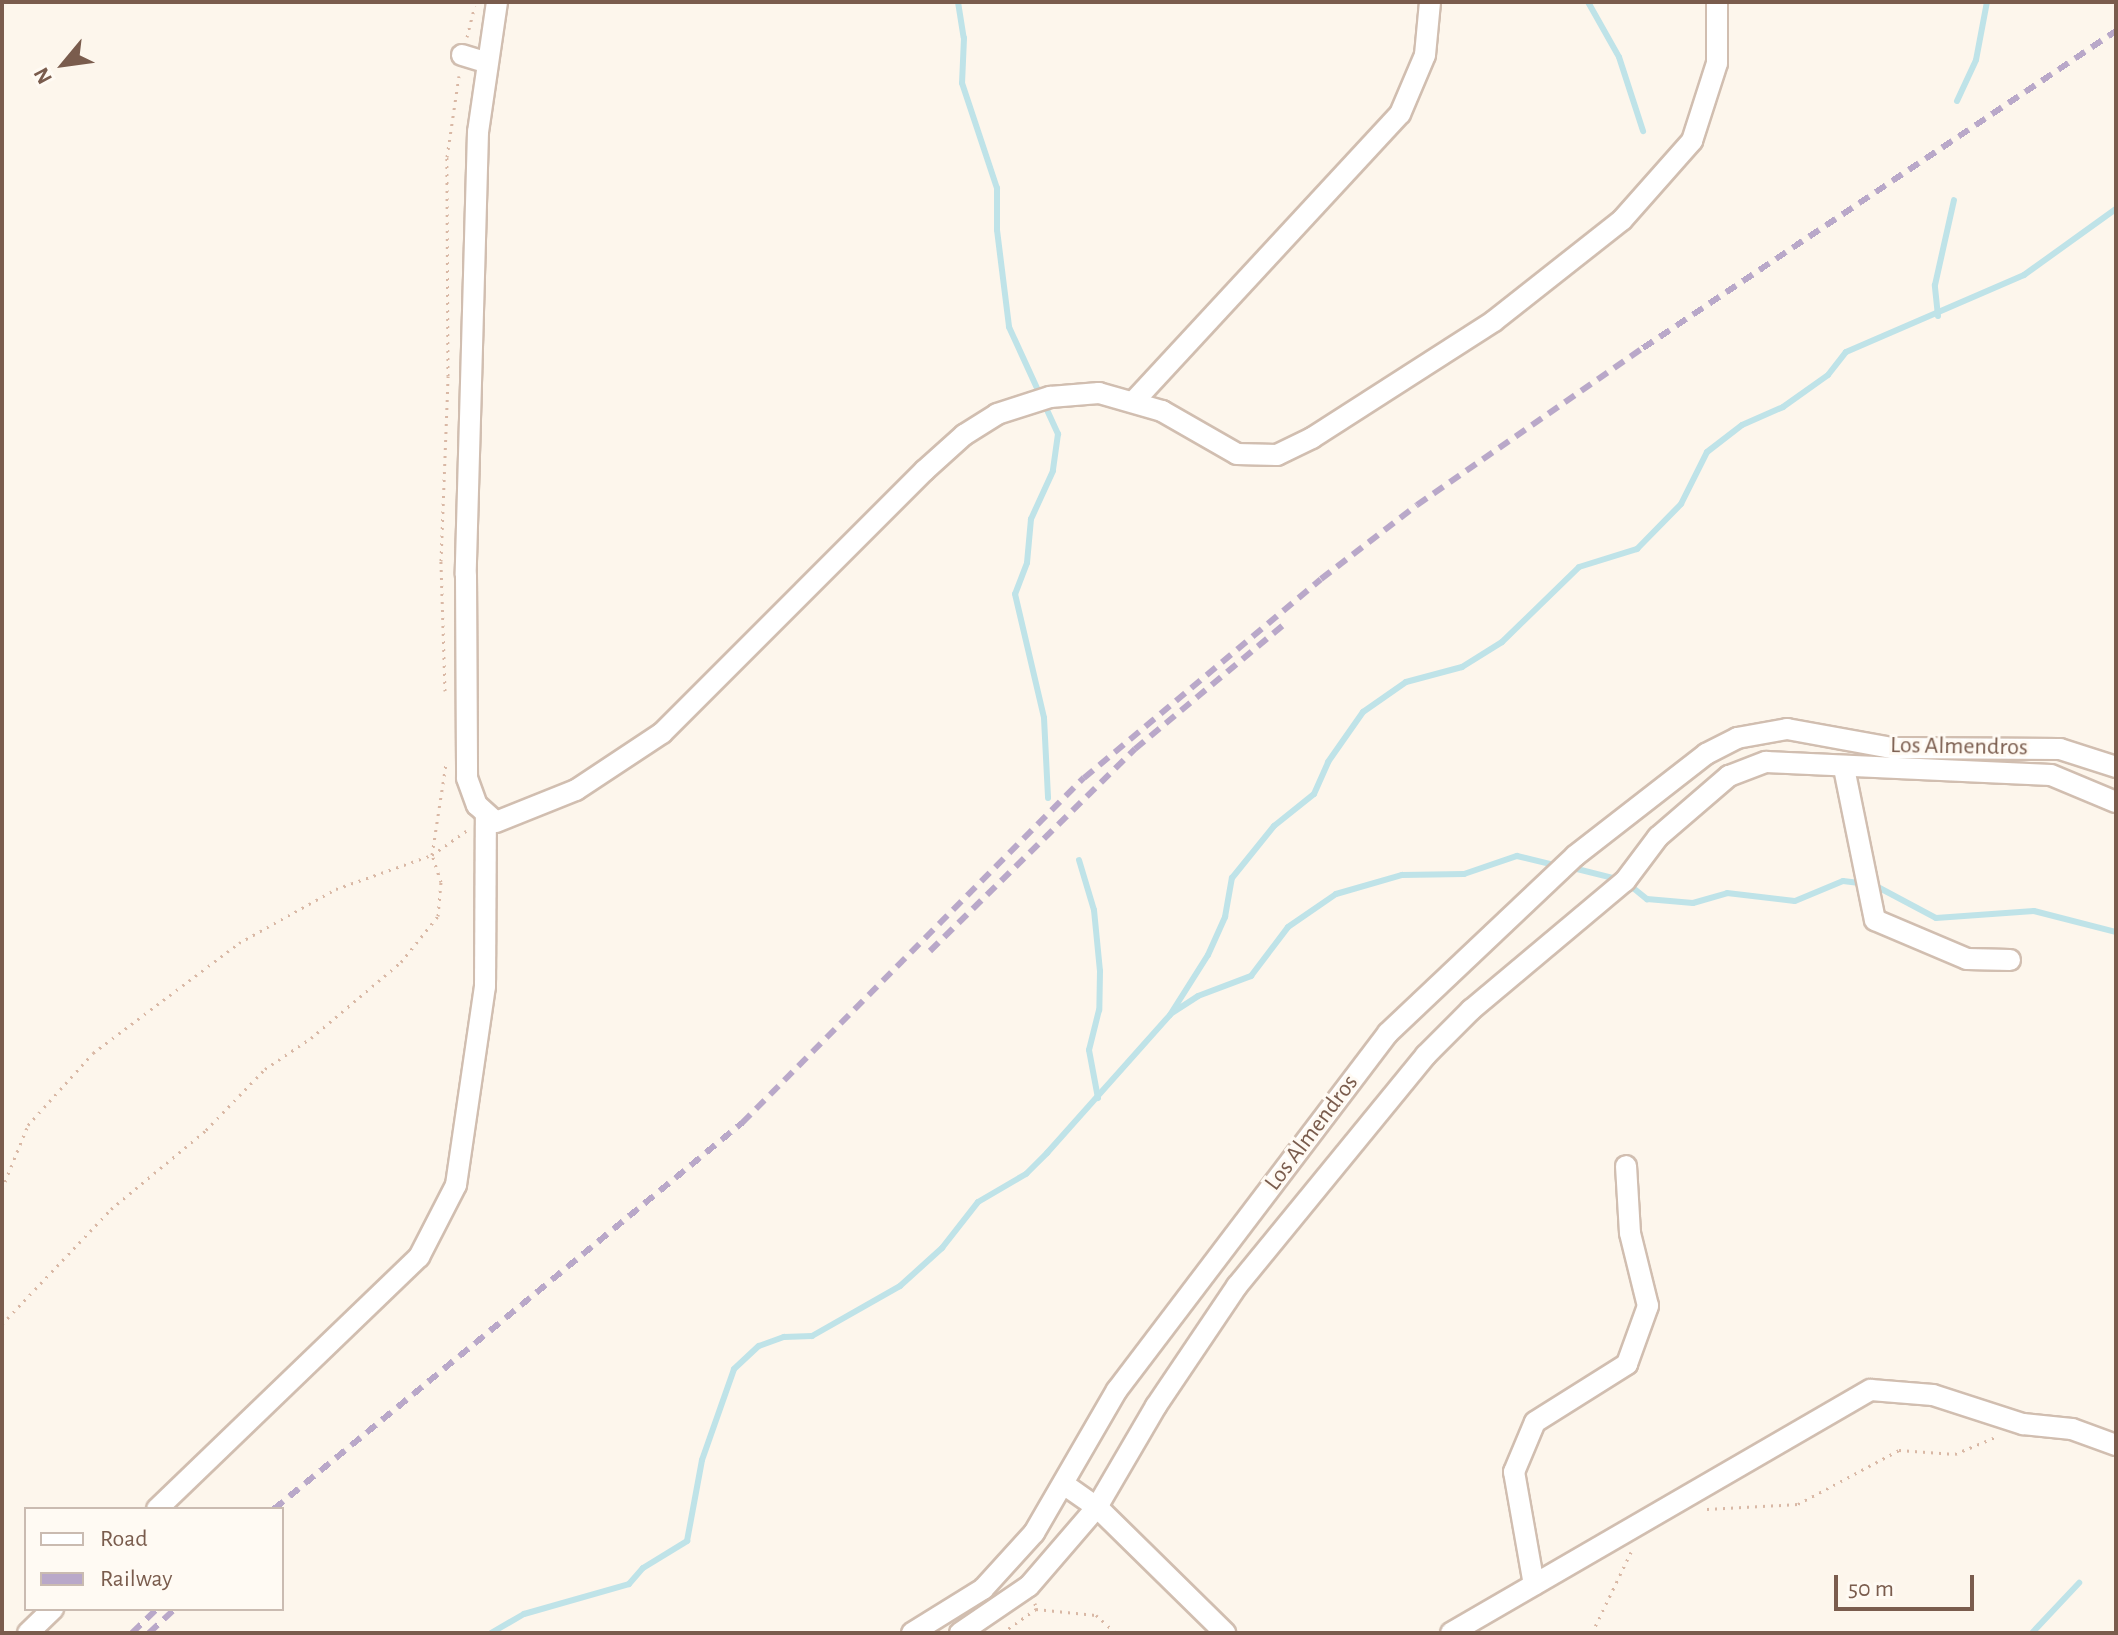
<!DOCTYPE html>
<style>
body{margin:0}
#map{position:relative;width:2118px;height:1635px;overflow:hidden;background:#fdf6ec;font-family:"Alegreya Sans",sans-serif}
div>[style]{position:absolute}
.stream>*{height:6px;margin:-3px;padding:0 3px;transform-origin:3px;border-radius:3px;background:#bfe3e8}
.path>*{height:3px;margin-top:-1.5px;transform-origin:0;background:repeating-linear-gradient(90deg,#d9b8a5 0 2px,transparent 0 8px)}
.roads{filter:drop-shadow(2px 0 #d1beb0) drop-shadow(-2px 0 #d1beb0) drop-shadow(0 2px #d1beb0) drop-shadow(0 -2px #d1beb0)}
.minor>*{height:20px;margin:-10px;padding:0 10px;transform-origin:10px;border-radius:10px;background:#fff}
.rail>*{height:6px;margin-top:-3px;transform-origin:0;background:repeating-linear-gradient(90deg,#b9a8c9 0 12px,transparent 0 20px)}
span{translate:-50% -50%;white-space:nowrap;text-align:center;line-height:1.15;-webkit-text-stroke:6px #fffaf3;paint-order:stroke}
.street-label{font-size:24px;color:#7a5c4d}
.frame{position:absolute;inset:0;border:4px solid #7a5c4d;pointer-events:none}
.legend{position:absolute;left:24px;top:1507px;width:260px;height:104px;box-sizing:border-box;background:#fffaf3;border:2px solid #cabbb1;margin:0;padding:10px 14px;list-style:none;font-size:24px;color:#7a5c4d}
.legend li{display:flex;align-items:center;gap:16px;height:40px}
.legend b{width:40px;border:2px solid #cabbb1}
.north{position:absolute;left:24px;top:24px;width:80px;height:80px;-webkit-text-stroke:6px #fffaf3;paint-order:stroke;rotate:241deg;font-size:22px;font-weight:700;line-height:32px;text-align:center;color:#7a5c4d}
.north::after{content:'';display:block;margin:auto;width:28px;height:36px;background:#7a5c4d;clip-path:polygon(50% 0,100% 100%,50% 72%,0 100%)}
.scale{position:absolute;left:1834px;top:1575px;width:140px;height:36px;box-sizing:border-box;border:4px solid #7a5c4d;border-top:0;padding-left:10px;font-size:24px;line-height:28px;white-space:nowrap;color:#7a5c4d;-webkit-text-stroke:6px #fffaf3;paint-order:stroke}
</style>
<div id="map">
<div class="stream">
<div style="left:958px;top:2px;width:36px;rotate:81deg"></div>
<div style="left:964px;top:38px;width:45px;rotate:92.5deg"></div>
<div style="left:962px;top:83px;width:111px;rotate:71.6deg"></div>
<div style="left:997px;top:188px;width:42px;rotate:90deg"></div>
<div style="left:997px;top:230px;width:98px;rotate:82.9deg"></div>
<div style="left:1009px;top:327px;width:118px;rotate:65.4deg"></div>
<div style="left:1058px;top:434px;width:37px;rotate:98deg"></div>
<div style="left:1053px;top:471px;width:53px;rotate:114.6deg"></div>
<div style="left:1031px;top:519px;width:44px;rotate:95.2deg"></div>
<div style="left:1027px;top:563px;width:33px;rotate:111deg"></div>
<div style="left:1015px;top:594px;width:127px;rotate:76.8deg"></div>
<div style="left:1044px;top:718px;width:80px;rotate:87.1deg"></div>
<div style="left:1588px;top:2px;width:63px;rotate:60.6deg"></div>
<div style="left:1619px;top:57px;width:78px;rotate:72deg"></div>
<div style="left:1957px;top:101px;width:45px;rotate:-65.1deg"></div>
<div style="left:1976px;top:60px;width:59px;rotate:-79.3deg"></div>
<div style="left:1938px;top:316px;width:31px;rotate:-96deg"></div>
<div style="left:1935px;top:285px;width:87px;rotate:-77.4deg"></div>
<div style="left:1079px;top:860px;width:52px;rotate:73.3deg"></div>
<div style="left:1094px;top:910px;width:61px;rotate:84.4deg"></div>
<div style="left:1100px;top:971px;width:39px;rotate:91deg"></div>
<div style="left:1099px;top:1010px;width:41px;rotate:104deg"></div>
<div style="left:1089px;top:1050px;width:49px;rotate:79.4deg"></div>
<div style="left:1569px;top:867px;width:49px;rotate:14deg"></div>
<div style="left:1627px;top:883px;width:26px;rotate:39deg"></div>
<div style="left:1647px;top:899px;width:46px;rotate:5deg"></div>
<div style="left:1693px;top:903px;width:35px;rotate:-16deg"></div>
<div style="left:1727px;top:893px;width:68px;rotate:6.7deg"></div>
<div style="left:1795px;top:901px;width:52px;rotate:-22.6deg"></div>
<div style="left:1843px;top:881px;width:31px;rotate:7deg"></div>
<div style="left:1874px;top:885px;width:70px;rotate:28deg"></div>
<div style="left:1936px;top:918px;width:98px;rotate:-4.1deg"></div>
<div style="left:2034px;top:911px;width:85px;rotate:14.4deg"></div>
<div style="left:1172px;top:1013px;width:31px;rotate:-33deg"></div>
<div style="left:1198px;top:996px;width:57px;rotate:-20.7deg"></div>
<div style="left:1251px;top:976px;width:61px;rotate:-52.9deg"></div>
<div style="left:1288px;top:927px;width:58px;rotate:-34.5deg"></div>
<div style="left:1336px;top:894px;width:69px;rotate:-16.1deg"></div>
<div style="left:1402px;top:875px;width:62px;rotate:-0.9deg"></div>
<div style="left:1464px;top:874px;width:56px;rotate:-18.8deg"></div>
<div style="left:1517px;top:856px;width:42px;rotate:13.7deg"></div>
<div style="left:491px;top:1633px;width:38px;rotate:-30deg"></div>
<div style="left:524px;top:1614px;width:109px;rotate:-15.9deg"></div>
<div style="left:629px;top:1584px;width:21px;rotate:-49deg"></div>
<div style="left:643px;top:1568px;width:52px;rotate:-31.5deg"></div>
<div style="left:687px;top:1541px;width:82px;rotate:-79.5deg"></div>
<div style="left:702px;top:1460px;width:96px;rotate:-70.6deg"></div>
<div style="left:734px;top:1369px;width:34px;rotate:-43deg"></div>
<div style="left:759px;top:1346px;width:27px;rotate:-20deg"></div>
<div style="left:784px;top:1337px;width:28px;rotate:-2deg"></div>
<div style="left:812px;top:1336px;width:101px;rotate:-29.6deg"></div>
<div style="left:900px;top:1286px;width:57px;rotate:-42.1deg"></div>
<div style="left:942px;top:1248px;width:58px;rotate:-52deg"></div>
<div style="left:978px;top:1202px;width:56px;rotate:-30.3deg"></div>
<div style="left:1026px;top:1174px;width:30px;rotate:-45deg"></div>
<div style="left:1047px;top:1153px;width:185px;rotate:-48.3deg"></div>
<div style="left:1170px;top:1015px;width:71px;rotate:-57.7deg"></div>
<div style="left:1208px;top:955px;width:42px;rotate:-65.9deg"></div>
<div style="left:1225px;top:917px;width:40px;rotate:-80deg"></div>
<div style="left:1232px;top:878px;width:67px;rotate:-51.1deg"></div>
<div style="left:1274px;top:826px;width:51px;rotate:-38.7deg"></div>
<div style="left:1314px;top:794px;width:35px;rotate:-66deg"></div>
<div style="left:1328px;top:762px;width:61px;rotate:-55deg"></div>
<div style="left:1363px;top:712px;width:52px;rotate:-34.9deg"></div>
<div style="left:1406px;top:682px;width:58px;rotate:-15deg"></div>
<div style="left:1462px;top:667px;width:47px;rotate:-32deg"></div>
<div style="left:1502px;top:642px;width:107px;rotate:-44.2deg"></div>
<div style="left:1579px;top:567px;width:61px;rotate:-17.2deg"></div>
<div style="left:1637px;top:549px;width:63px;rotate:-45.6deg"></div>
<div style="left:1681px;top:504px;width:58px;rotate:-63.4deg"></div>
<div style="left:1707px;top:452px;width:44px;rotate:-37.6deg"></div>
<div style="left:1742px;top:425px;width:45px;rotate:-23.7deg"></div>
<div style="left:1783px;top:407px;width:55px;rotate:-35.4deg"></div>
<div style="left:1828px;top:375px;width:29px;rotate:-52deg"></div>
<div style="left:1846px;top:352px;width:194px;rotate:-23.4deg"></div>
<div style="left:2024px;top:275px;width:113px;rotate:-35.7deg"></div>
<div style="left:2032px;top:1633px;width:69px;rotate:-46.8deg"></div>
</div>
<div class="path">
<div style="left:467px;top:37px;width:32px;rotate:-76deg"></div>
<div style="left:445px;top:691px;width:130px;rotate:-91.8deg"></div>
<div style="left:441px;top:561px;width:185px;rotate:-87.8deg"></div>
<div style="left:448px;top:376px;width:219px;rotate:-90.3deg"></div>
<div style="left:447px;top:157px;width:82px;rotate:-81.6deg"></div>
<div style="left:2px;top:1189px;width:69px;rotate:-67.9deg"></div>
<div style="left:28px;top:1125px;width:97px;rotate:-47.9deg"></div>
<div style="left:93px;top:1053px;width:183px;rotate:-37deg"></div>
<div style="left:239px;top:943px;width:111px;rotate:-29.1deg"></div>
<div style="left:336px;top:889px;width:102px;rotate:-19.5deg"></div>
<div style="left:432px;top:855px;width:42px;rotate:-35.2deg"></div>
<div style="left:2px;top:1324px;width:158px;rotate:-46.5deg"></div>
<div style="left:111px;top:1209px;width:124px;rotate:-39.7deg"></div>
<div style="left:206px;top:1130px;width:85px;rotate:-46deg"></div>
<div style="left:265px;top:1069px;width:55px;rotate:-34deg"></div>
<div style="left:311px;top:1038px;width:118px;rotate:-40.2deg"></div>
<div style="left:401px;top:962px;width:59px;rotate:-51.2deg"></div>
<div style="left:438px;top:916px;width:34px;rotate:-85deg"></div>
<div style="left:441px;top:882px;width:28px;rotate:-108deg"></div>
<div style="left:432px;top:855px;width:93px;rotate:-81.3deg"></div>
<div style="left:1707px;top:1509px;width:91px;rotate:-3.1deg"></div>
<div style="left:1798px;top:1504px;width:115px;rotate:-28.1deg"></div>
<div style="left:1899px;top:1450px;width:56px;rotate:4.1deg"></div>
<div style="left:1955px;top:1454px;width:47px;rotate:-22.7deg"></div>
<div style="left:1035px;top:1603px;width:6px;rotate:81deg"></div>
<div style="left:1036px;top:1609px;width:60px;rotate:5.7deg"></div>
<div style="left:1096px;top:1615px;width:27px;rotate:42deg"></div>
<div style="left:1002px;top:1633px;width:42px;rotate:-35.2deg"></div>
<div style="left:1592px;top:1633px;width:90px;rotate:-64.3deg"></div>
</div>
<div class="roads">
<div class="minor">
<div style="left:497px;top:2px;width:131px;rotate:98.3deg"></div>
<div style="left:478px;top:132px;width:443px;rotate:91.6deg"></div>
<div style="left:466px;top:575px;width:203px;rotate:89.7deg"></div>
<div style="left:467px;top:778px;width:29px;rotate:70deg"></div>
<div style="left:477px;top:805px;width:25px;rotate:42deg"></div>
<div style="left:496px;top:822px;width:86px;rotate:-21.8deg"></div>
<div style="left:576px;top:790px;width:103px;rotate:-33.5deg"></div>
<div style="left:662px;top:733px;width:371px;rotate:-45deg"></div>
<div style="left:924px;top:471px;width:54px;rotate:-42deg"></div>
<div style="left:964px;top:435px;width:39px;rotate:-32deg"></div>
<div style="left:997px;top:414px;width:56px;rotate:-17.8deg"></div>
<div style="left:1050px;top:397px;width:49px;rotate:-4.7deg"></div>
<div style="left:1099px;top:393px;width:66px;rotate:15.9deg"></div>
<div style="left:1162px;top:411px;width:86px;rotate:29.8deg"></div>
<div style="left:1237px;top:454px;width:40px;rotate:1.4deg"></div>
<div style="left:1277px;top:455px;width:39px;rotate:-26deg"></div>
<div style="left:1312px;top:438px;width:216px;rotate:-32.7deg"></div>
<div style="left:1494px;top:321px;width:163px;rotate:-38.3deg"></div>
<div style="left:1622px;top:220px;width:106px;rotate:-48.5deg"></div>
<div style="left:1692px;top:141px;width:82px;rotate:-72.2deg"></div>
<div style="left:1717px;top:63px;width:61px;rotate:-90deg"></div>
<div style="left:462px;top:55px;width:24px;rotate:17deg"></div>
<div style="left:1135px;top:400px;width:390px;rotate:-47.2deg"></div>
<div style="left:1400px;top:114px;width:64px;rotate:-67deg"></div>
<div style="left:1425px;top:55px;width:53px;rotate:-84.6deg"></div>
<div style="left:1844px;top:768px;width:155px;rotate:78.5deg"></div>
<div style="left:1875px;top:920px;width:100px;rotate:23deg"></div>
<div style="left:1967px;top:959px;width:43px;rotate:1.3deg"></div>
<div style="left:1065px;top:1485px;width:39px;rotate:35deg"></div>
<div style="left:1097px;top:1507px;width:180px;rotate:44.5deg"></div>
<div style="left:157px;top:1509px;width:364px;rotate:-43.9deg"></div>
<div style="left:419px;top:1257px;width:81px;rotate:-62.8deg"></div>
<div style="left:456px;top:1185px;width:200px;rotate:-81.7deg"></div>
<div style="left:485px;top:987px;width:170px;rotate:-89.7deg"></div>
<div style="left:1534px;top:1585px;width:115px;rotate:-100deg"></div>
<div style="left:1514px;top:1472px;width:54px;rotate:-67.2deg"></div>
<div style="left:1535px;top:1422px;width:109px;rotate:-32.2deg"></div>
<div style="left:1627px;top:1364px;width:62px;rotate:-70.1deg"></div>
<div style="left:1648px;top:1306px;width:75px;rotate:-103.9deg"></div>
<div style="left:1630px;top:1233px;width:67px;rotate:-93.4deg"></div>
<div style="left:28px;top:1633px;width:35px;rotate:-44deg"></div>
<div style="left:912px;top:1633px;width:84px;rotate:-31.8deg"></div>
<div style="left:983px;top:1589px;width:76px;rotate:-47.7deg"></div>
<div style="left:1034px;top:1533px;width:165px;rotate:-59.9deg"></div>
<div style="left:1117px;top:1390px;width:448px;rotate:-52.8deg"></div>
<div style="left:1388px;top:1033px;width:257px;rotate:-43.4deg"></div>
<div style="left:1575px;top:856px;width:166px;rotate:-37.9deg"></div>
<div style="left:1706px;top:754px;width:35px;rotate:-27deg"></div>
<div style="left:1737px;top:738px;width:51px;rotate:-10.2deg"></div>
<div style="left:1787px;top:729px;width:107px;rotate:10.3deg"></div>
<div style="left:1892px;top:748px;width:168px;rotate:0.3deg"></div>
<div style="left:2060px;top:749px;width:59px;rotate:17.8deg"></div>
<div style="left:960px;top:1633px;width:83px;rotate:-34.3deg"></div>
<div style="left:1029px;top:1586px;width:104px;rotate:-49.3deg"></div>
<div style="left:1097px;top:1507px;width:117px;rotate:-59.7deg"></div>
<div style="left:1156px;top:1406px;width:145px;rotate:-56deg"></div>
<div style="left:1237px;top:1286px;width:298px;rotate:-50.7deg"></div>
<div style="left:1426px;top:1055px;width:64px;rotate:-45deg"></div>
<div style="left:1471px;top:1010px;width:201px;rotate:-40deg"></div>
<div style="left:1625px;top:881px;width:55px;rotate:-53.1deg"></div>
<div style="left:1658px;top:837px;width:94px;rotate:-40.7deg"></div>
<div style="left:1729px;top:776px;width:40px;rotate:-21deg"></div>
<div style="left:1766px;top:762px;width:285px;rotate:2.6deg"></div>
<div style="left:2051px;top:775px;width:70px;rotate:22.6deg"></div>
<div style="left:1451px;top:1633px;width:485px;rotate:-30.1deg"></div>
<div style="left:1871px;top:1390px;width:62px;rotate:4.6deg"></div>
<div style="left:1933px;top:1395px;width:95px;rotate:17.9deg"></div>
<div style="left:2023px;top:1424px;width:49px;rotate:5.8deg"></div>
<div style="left:2072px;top:1429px;width:47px;rotate:20deg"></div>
</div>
</div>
<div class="rail">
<div style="left:930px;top:951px;width:288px;rotate:-44.6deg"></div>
<div style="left:1135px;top:749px;width:192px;rotate:-39.9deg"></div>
<div style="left:274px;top:1509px;width:607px;rotate:-39.52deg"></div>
<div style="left:742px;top:1123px;width:486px;rotate:-45.3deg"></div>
<div style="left:1084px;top:778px;width:309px;rotate:-40deg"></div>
<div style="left:1321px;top:579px;width:121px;rotate:-37.6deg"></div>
<div style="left:1417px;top:505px;width:275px;rotate:-34.8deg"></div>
<div style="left:1643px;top:348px;width:569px;rotate:-33.83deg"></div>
<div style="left:132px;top:1633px;width:35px;rotate:-44deg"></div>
<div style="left:149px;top:1633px;width:35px;rotate:-43deg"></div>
</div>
<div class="street-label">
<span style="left:1959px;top:747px;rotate:1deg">Los Almendros</span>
<span style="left:1312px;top:1133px;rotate:-53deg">Los Almendros</span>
</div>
<div class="frame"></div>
<ul class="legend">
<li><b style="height:10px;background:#fff"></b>Road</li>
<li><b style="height:10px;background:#b9a8c9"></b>Railway</li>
</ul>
<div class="north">N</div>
<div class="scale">50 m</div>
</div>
